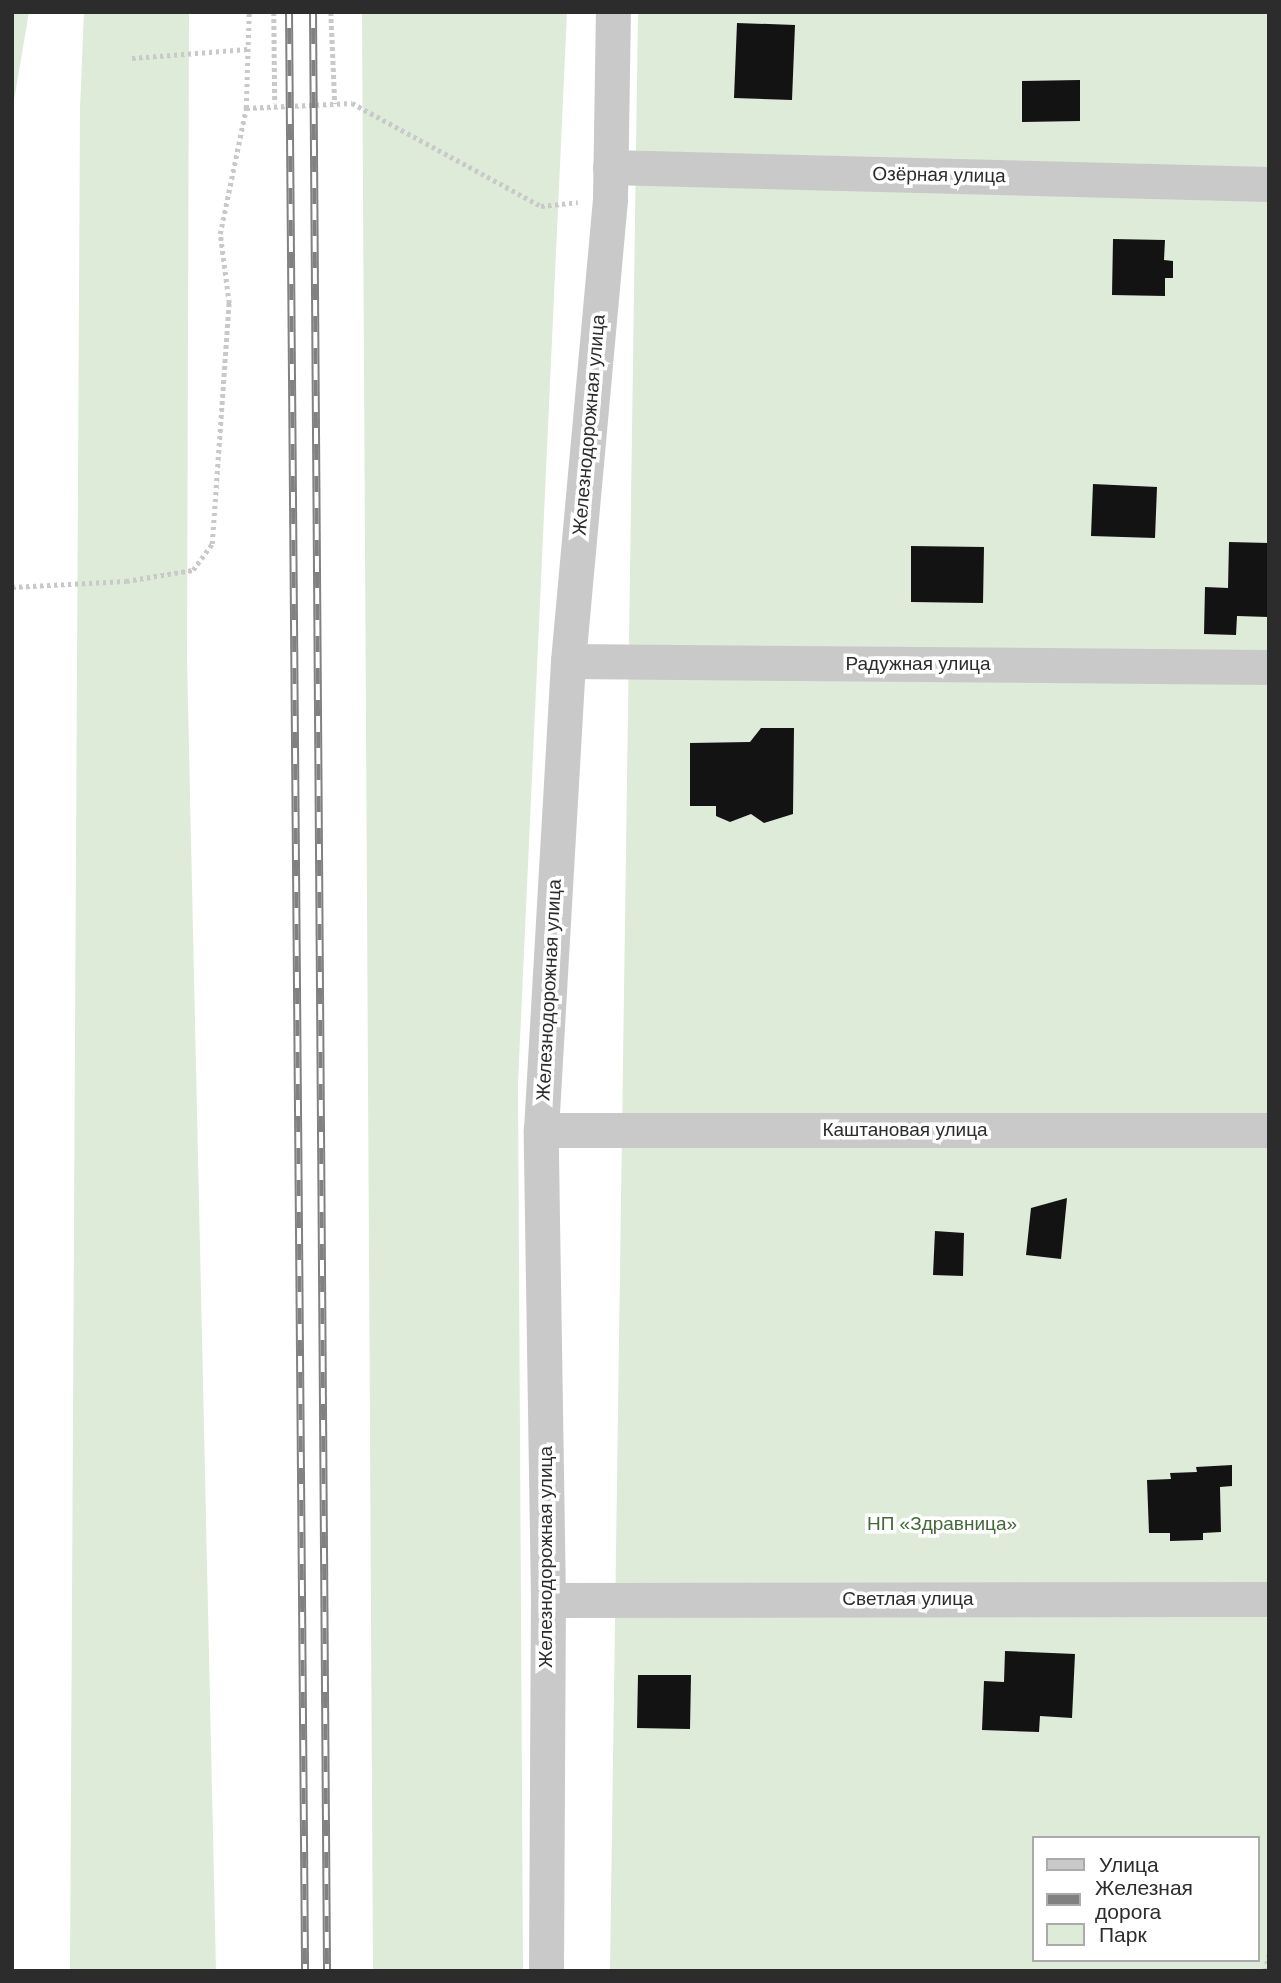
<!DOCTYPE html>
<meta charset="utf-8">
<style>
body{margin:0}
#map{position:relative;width:1281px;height:1983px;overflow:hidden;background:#fff;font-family:Helvetica,sans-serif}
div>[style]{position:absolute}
.green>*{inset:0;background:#deebd8}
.building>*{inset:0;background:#131313}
.path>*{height:4.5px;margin-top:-2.25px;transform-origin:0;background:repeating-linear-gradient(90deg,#c9c9c9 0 3.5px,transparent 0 7px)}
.street>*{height:35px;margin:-17.5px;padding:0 17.5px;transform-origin:17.5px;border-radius:17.5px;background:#c9c9c9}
.rail>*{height:8px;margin-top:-4px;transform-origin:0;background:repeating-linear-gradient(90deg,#fff 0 16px,#818181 0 32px);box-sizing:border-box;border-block:2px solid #818181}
span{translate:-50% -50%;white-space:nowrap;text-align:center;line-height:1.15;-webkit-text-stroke:7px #fff;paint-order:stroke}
.street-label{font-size:19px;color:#2c2c2c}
.park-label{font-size:19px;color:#446938}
.frame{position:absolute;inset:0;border:14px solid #2c2c2c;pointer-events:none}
.legend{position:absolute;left:1032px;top:1836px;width:228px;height:126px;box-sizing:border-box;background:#fff;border:2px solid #ababab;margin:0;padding:9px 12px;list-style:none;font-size:21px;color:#2c2c2c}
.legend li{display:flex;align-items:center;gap:14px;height:35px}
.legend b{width:35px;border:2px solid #ababab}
</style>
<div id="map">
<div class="green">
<div style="clip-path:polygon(12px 12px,29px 12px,12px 112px)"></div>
<div style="clip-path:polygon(84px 12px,189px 12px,187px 659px,216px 1971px,70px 1971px,80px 109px)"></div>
<div style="clip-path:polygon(362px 12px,567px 12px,518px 1083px,523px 1971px,373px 1971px)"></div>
<div style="clip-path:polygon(evenodd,638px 12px,1269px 12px,1269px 1971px,610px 1971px,638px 12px,1034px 1838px,1258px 1838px,1258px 1960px,1034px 1960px,1034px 1838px)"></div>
</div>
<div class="building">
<div style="clip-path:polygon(737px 23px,795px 25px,792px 100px,734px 98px)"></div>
<div style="clip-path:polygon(1080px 80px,1080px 121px,1022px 122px,1022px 81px)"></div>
<div style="clip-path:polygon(1113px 239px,1165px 240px,1164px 260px,1173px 261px,1173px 278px,1165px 278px,1165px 296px,1112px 295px)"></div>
<div style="clip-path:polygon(1093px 484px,1157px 487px,1155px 538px,1091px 536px)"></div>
<div style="clip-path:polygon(1229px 542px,1269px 543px,1268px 617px,1237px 616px,1236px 635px,1204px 634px,1205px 587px,1228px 588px)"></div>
<div style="clip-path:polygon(911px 546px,984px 547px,983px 603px,911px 602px)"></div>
<div style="clip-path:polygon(761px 728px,794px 728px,793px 814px,764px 823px,751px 814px,730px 822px,716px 816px,716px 806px,690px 806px,690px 743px,750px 742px)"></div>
<div style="clip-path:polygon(1067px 1198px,1061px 1259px,1026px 1255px,1031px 1208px)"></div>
<div style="clip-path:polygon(935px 1231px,964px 1233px,963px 1276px,933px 1275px)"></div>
<div style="clip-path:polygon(1232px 1465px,1232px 1486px,1220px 1487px,1221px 1532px,1203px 1533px,1203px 1540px,1170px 1541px,1170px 1533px,1149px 1533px,1147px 1480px,1171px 1479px,1170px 1473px,1197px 1472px,1196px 1467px)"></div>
<div style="clip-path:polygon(1005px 1651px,1075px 1654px,1072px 1718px,1040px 1716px,1039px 1732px,982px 1730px,984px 1681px,1004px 1682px)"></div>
<div style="clip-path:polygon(638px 1675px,691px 1675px,690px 1729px,637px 1728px)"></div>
</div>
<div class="path">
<div style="left:274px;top:12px;width:91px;rotate:89.4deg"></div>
<div style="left:331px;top:12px;width:92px;rotate:87.5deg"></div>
<div style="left:132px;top:58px;width:116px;rotate:-4.4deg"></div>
<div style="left:246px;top:108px;width:106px;rotate:-2.7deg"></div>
<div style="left:352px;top:103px;width:215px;rotate:28.6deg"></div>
<div style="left:541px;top:206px;width:37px;rotate:-6deg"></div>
<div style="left:12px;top:587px;width:114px;rotate:-3deg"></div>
<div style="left:126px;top:581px;width:68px;rotate:-9.3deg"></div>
<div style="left:193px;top:570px;width:32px;rotate:-54deg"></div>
<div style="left:212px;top:544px;width:242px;rotate:-86deg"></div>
<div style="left:229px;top:303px;width:70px;rotate:-97.4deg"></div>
<div style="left:220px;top:234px;width:129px;rotate:-78.3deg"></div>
<div style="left:246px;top:108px;width:96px;rotate:-88.2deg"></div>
<div style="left:1265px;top:1971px;width:17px;rotate:-77deg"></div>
</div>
<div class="street">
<div style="left:610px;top:167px;width:659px;rotate:1.48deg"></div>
<div style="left:568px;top:661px;width:701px;rotate:0.49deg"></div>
<div style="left:541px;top:1130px;width:728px"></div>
<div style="left:548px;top:1600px;width:721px;rotate:-0.08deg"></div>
<div style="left:546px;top:1971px;width:371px;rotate:-89.7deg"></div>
<div style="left:548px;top:1600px;width:470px;rotate:-90.9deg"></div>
<div style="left:541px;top:1130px;width:470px;rotate:-86.7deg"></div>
<div style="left:568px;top:661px;width:465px;rotate:-84.8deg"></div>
<div style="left:610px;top:198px;width:186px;rotate:-89.1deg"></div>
</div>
<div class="rail">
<div style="left:289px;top:12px;width:1959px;rotate:89.53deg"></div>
<div style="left:313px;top:12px;width:1959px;rotate:89.59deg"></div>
</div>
<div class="street-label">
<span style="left:939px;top:175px;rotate:1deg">Озёрная улица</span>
<span style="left:589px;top:425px;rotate:-85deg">Железнодорожная улица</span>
<span style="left:918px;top:664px">Радужная улица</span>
<span style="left:549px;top:990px;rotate:-87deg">Железнодорожная улица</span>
<span style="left:905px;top:1130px">Каштановая улица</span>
<span style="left:546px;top:1557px;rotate:-90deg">Железнодорожная улица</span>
<span style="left:908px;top:1599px">Светлая улица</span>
</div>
<div class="park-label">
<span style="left:942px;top:1524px">НП «Здравница»</span>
</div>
<div class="frame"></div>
<ul class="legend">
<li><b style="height:9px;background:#c9c9c9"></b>Улица</li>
<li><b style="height:9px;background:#818181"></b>Железная дорога</li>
<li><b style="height:19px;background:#deebd8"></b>Парк</li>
</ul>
</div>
